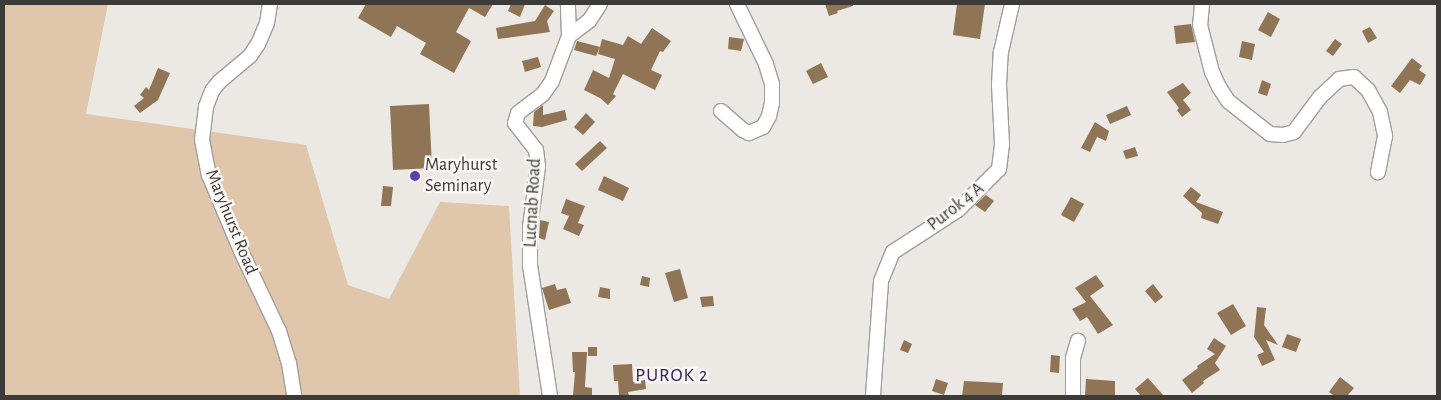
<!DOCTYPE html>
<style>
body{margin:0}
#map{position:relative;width:1441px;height:400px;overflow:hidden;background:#ece9e5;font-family:"Alegreya Sans",sans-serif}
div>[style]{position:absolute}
.green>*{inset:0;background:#e0c6ab}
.building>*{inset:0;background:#8f7455}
.roads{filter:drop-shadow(1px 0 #a19e9b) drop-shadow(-1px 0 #a19e9b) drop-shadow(0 1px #a19e9b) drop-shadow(0 -1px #a19e9b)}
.minor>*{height:14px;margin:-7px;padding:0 7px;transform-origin:7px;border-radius:7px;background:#fff}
.dots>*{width:14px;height:14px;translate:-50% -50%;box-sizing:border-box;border:2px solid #f9f6f3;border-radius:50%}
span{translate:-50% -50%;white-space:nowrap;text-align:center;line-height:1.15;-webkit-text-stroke:5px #f9f6f3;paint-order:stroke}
.poi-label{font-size:18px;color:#3c3b39}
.left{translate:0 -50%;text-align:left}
.street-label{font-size:18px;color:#3c3b39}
.neighbourhood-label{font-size:19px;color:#31205a;letter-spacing:1px}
.frame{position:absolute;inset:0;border:5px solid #3c3b39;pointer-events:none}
</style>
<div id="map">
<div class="green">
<div style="clip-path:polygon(4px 4px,108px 4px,86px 114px,306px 145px,348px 285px,389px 299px,440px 202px,509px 206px,520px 396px,4px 396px)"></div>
</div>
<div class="building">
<div style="clip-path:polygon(366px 4px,493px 4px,485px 17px,469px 8px,456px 32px,471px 41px,454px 73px,420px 54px,426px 43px,397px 26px,391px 37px,358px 18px)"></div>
<div style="clip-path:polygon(511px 4px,525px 4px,520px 17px,508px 11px)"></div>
<div style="clip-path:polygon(825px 4px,853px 4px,853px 6px,837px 11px,838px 13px,829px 16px)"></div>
<div style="clip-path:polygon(957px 4px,985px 4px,980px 39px,953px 35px)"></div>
<div style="clip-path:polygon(545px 5px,554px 11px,547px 21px,550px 32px,498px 39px,496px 28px,535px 21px)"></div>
<div style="clip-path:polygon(1268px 12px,1280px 19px,1271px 37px,1258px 30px)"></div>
<div style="clip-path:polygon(1191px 24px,1195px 42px,1176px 44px,1174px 26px)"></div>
<div style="clip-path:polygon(1370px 27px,1377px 38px,1368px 43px,1362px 31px)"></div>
<div style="clip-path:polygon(652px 28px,671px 41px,663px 52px,660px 51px,651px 70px,662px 75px,655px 90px,623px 74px,613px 94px,616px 96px,608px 105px,600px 98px,584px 90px,593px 70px,609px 78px,615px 59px,598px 54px,600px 47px,596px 56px,574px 50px,577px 41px,600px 47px,602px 39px,623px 45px,628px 36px,641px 44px)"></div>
<div style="clip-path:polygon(729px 37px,744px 39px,741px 51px,728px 49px)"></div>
<div style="clip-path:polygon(1335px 39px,1342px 44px,1333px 56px,1326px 51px)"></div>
<div style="clip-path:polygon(1242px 41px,1255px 44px,1252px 60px,1239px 57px)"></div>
<div style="clip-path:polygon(538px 57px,541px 67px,525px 72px,522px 61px)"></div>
<div style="clip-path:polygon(1412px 58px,1422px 66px,1419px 70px,1426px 75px,1420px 85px,1410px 80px,1400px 93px,1391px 86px)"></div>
<div style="clip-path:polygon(821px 63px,828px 77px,813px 84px,806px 71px)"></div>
<div style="clip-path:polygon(158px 68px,170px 73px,158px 100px,140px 113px,134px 106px,144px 98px,140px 95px,146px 87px,149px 90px)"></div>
<div style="clip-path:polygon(1262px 80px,1271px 84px,1267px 96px,1258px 93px)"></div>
<div style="clip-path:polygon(1183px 83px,1191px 93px,1183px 100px,1191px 110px,1182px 117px,1177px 110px,1179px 108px,1167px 92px)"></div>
<div style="clip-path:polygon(429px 104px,432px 168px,393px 170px,390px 106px)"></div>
<div style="clip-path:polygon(543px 105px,543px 115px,565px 110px,567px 120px,542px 127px,533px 126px,534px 112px)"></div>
<div style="clip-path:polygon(1127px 106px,1131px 115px,1110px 124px,1106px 115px)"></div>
<div style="clip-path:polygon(586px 113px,595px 122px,583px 135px,574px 127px)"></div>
<div style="clip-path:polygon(1095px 122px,1109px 131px,1106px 141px,1097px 137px,1090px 152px,1081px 148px)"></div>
<div style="clip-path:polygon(600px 141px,607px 148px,582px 171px,575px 164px)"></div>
<div style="clip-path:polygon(1135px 147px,1138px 156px,1126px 159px,1123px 151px)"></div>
<div style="clip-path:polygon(604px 176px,629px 188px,623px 201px,598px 190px)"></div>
<div style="clip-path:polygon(383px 186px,393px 187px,391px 206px,381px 206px)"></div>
<div style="clip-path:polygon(1191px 187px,1201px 195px,1196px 202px,1223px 212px,1218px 224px,1201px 218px,1202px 213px,1183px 196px)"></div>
<div style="clip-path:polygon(986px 195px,994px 201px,985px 212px,975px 205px)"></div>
<div style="clip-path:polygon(1071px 197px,1084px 204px,1074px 222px,1061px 215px)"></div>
<div style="clip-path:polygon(566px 199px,585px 206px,578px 223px,584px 225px,579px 236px,563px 229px,569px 216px,561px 213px)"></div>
<div style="clip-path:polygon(540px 220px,549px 222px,545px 240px,539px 238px)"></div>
<div style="clip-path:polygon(680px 269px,688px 298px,674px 302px,665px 273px)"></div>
<div style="clip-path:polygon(1096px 275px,1104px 286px,1090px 296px,1113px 325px,1098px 334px,1087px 317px,1080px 321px,1072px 309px,1086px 302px,1075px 288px)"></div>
<div style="clip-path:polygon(642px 276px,650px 278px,649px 287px,640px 285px)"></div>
<div style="clip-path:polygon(555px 284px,557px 290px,566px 288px,571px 303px,549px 310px,542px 288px)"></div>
<div style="clip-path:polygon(1153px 284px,1163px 297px,1155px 303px,1145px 291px)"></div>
<div style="clip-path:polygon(600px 287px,610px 289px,610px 299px,598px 297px)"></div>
<div style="clip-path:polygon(713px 296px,714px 306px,702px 307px,700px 297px)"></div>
<div style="clip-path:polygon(1233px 304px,1246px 326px,1231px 335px,1217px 313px)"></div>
<div style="clip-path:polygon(1257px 307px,1266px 308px,1264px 325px,1278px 345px,1266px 340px,1275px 360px,1262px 366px,1257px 355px,1264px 352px,1254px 337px)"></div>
<div style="clip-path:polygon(1287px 334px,1301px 339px,1296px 352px,1282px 347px)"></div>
<div style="clip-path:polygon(1214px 338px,1226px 346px,1215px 363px,1220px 370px,1203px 381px,1204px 383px,1192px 393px,1182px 380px,1198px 368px,1197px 366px,1215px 354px,1207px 349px)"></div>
<div style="clip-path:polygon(904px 340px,912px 344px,908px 353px,900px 350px)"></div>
<div style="clip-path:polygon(588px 347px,597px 347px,597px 356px,588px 356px)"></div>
<div style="clip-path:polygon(572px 352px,587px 352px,585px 387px,592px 388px,592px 396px,573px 396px,575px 372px,573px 372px)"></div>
<div style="clip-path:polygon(1051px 355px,1060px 356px,1059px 373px,1050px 372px)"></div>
<div style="clip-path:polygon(632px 364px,633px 382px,645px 380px,646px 389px,628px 392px,629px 396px,619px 396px,618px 381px,614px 381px,613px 365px)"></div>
<div style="clip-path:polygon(1340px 377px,1354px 388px,1347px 396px,1334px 396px,1329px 392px)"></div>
<div style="clip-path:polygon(1148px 378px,1164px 396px,1141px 396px,1135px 389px)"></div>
<div style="clip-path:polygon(936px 379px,948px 383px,944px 395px,932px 391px)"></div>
<div style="clip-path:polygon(1086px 379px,1115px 381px,1115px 396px,1085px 396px)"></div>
<div style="clip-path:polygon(964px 381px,1003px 383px,1002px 396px,962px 396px)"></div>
</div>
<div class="roads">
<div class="minor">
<div style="left:270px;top:4px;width:19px;rotate:99deg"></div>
<div style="left:267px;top:23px;width:23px;rotate:113deg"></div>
<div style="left:258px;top:44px;width:14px;rotate:124deg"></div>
<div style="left:250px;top:56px;width:40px;rotate:140deg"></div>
<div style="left:219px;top:82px;width:11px;rotate:128deg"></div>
<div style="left:212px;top:91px;width:17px;rotate:111deg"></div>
<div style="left:206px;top:107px;width:33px;rotate:97deg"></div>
<div style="left:202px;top:140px;width:36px;rotate:79deg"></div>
<div style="left:209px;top:175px;width:82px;rotate:67.2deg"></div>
<div style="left:241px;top:251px;width:89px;rotate:64.6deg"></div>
<div style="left:279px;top:331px;width:34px;rotate:73deg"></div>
<div style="left:289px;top:363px;width:33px;rotate:81deg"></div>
<div style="left:1202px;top:4px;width:21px;rotate:95deg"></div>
<div style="left:1200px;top:25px;width:49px;rotate:75.7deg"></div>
<div style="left:1212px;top:72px;width:17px;rotate:65deg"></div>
<div style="left:1219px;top:87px;width:17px;rotate:57deg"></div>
<div style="left:1228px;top:101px;width:53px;rotate:38.2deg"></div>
<div style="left:1270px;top:134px;width:13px;rotate:4deg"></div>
<div style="left:1283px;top:135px;width:11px;rotate:-15deg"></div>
<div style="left:1294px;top:132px;width:44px;rotate:-53.4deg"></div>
<div style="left:1320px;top:97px;width:26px;rotate:-43deg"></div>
<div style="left:1339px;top:79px;width:15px;rotate:-8deg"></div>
<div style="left:1354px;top:77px;width:19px;rotate:43deg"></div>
<div style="left:1368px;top:90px;width:25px;rotate:61deg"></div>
<div style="left:1380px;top:112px;width:25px;rotate:78deg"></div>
<div style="left:1385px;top:136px;width:37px;rotate:101deg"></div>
<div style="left:569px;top:36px;width:25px;rotate:-37deg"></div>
<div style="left:589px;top:21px;width:20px;rotate:-57deg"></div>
<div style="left:721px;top:111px;width:29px;rotate:41deg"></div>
<div style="left:743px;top:130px;width:7px;rotate:27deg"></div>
<div style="left:749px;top:133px;width:15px;rotate:-23deg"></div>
<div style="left:763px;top:127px;width:13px;rotate:-61deg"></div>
<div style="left:769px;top:116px;width:13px;rotate:-77deg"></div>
<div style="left:772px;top:103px;width:19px;rotate:-90deg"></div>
<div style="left:772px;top:84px;width:21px;rotate:-107deg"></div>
<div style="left:766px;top:64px;width:67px;rotate:-115.8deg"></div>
<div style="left:550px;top:396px;width:132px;rotate:-98.7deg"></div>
<div style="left:530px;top:266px;width:39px;rotate:-90deg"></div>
<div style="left:530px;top:227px;width:62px;rotate:-82.5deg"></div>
<div style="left:538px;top:166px;width:16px;rotate:-97deg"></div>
<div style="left:536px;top:150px;width:34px;rotate:-128deg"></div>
<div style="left:515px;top:123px;width:10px;rotate:-73deg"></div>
<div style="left:518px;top:113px;width:31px;rotate:-37deg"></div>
<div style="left:543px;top:94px;width:16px;rotate:-55deg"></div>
<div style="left:552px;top:81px;width:48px;rotate:-69.3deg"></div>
<div style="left:569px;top:36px;width:32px;rotate:-92deg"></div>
<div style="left:873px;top:396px;width:115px;rotate:-86deg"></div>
<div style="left:881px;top:281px;width:31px;rotate:-68deg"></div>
<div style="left:893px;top:252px;width:77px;rotate:-32.9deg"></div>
<div style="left:958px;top:210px;width:58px;rotate:-45deg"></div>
<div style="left:999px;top:169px;width:25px;rotate:-83deg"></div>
<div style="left:1002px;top:144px;width:59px;rotate:-92.9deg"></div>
<div style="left:999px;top:85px;width:33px;rotate:-87deg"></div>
<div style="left:1001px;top:52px;width:49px;rotate:-77.1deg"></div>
<div style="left:1073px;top:396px;width:38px;rotate:-90deg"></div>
<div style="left:1073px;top:358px;width:18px;rotate:-74deg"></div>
</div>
</div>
<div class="dots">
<div style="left:415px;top:176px;background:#643db5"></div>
</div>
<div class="poi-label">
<span class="left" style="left:425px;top:176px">Maryhurst<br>Seminary</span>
</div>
<div class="street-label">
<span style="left:533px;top:203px;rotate:-87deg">Lucnab Road</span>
<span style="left:956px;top:207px;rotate:-38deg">Purok 4 A</span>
<span style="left:231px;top:222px;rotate:68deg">Maryhurst Road</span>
</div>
<div class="neighbourhood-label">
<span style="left:672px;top:376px">PUROK 2</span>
</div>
<div class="frame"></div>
</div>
